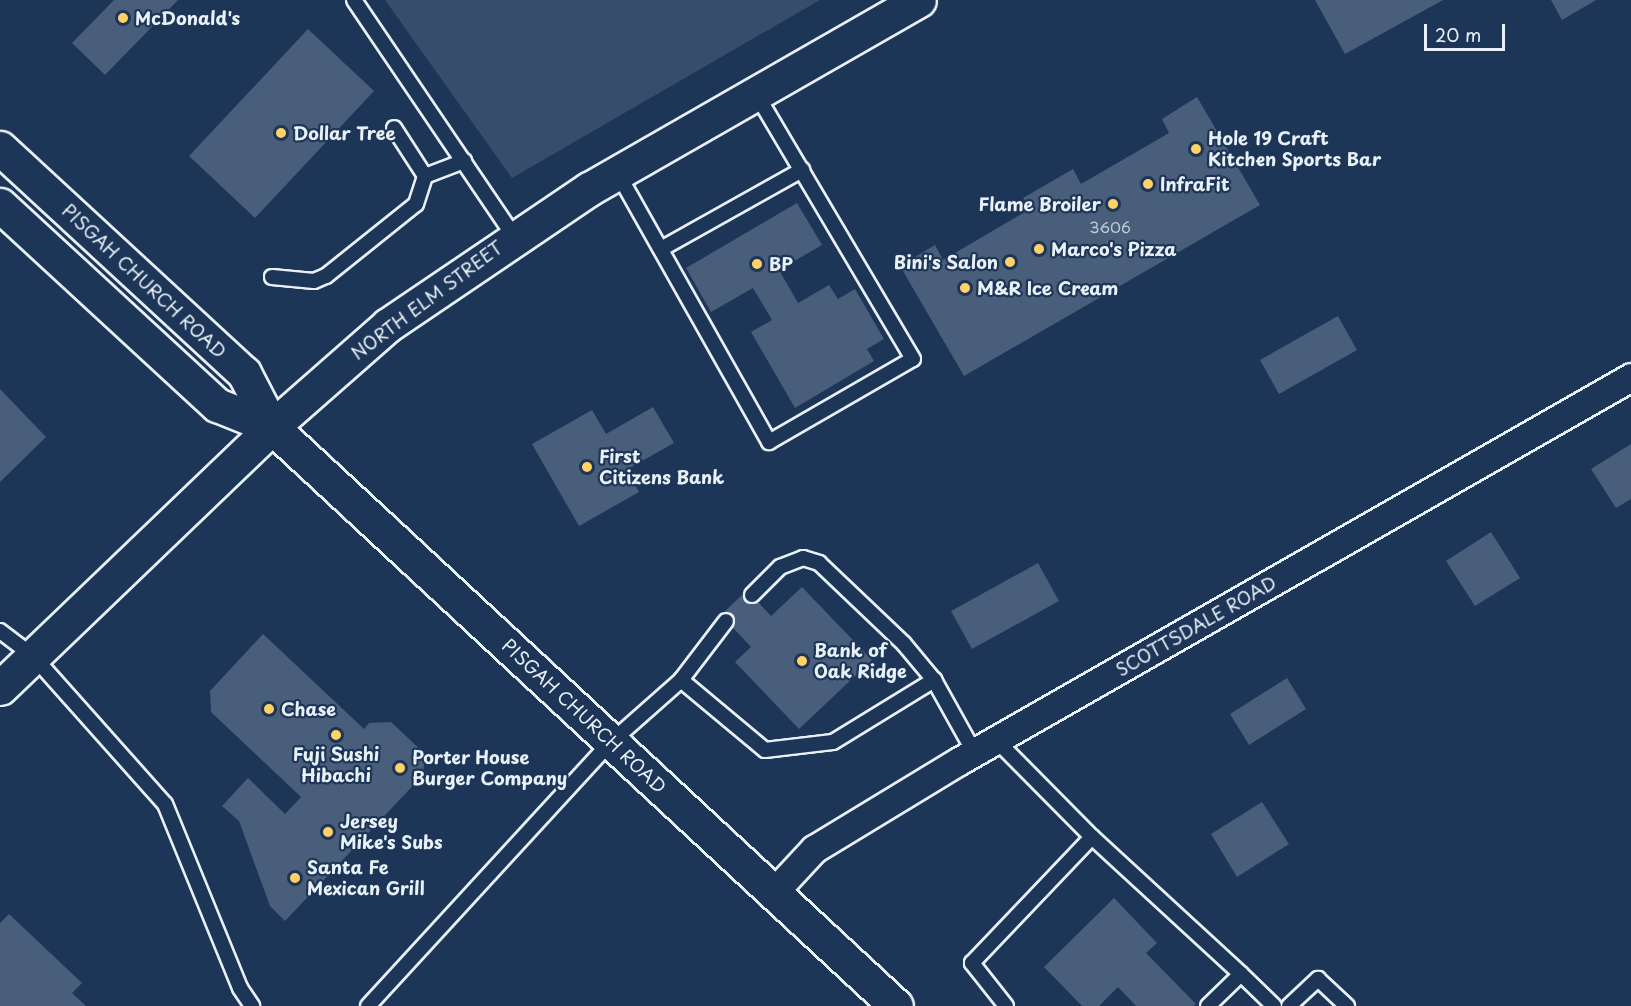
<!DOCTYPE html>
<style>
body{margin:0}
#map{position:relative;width:1631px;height:1006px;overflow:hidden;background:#1d3557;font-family:"Playpen Sans",sans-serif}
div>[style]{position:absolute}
.green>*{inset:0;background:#374d6c}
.building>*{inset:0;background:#495e7a}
.roads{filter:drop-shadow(2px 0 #e8f1f8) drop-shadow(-2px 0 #e8f1f8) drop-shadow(0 2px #e8f1f8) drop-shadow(0 -2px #e8f1f8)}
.service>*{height:14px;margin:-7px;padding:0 7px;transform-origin:7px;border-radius:7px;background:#1d3557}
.minor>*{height:27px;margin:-13.5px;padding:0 13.5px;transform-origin:13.5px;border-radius:13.5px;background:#1d3557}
.secondary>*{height:33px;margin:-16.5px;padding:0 16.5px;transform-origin:16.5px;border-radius:16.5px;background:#1d3557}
.dots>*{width:16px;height:16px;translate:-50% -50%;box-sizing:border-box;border:3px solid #1d3557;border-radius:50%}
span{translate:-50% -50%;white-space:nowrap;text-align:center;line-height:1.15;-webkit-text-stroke:4.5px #1d3557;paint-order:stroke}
.number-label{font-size:15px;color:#c0ccd8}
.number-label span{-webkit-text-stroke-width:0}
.poi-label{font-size:18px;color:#e8f1f8;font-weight:700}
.left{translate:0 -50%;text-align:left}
.right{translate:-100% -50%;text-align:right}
.street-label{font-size:18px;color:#e8f1f8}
.scale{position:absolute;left:1424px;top:24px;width:81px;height:27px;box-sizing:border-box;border:3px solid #e8f1f8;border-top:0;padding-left:8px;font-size:18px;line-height:21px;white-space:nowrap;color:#e8f1f8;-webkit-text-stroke:4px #1d3557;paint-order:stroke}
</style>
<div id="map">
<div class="green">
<div style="clip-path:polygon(385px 0,820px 0,512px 178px)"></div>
</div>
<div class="building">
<div style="clip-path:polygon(114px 0,178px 0,105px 75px,72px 43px)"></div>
<div style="clip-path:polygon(1315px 0,1443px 0,1345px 54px)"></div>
<div style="clip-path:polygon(1551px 0,1596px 0,1562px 20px)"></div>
<div style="clip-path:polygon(308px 29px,374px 91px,255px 218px,189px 156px)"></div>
<div style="clip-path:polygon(1197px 97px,1260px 205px,964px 376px,900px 266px,935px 245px,943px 260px,1030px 209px,1023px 198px,1073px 169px,1081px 184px,1169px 133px,1162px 119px)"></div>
<div style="clip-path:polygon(797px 203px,822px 245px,779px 270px,798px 303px,829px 285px,838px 299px,855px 289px,884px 339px,867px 349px,874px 361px,795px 408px,751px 332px,772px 320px,753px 288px,711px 312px,686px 268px)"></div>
<div style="clip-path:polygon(1338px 316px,1357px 350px,1279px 394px,1260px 360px)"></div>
<div style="clip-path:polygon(0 389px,46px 437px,0 482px)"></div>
<div style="clip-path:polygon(653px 407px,674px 443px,626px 470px,639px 492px,579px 526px,532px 444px,592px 410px,606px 434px)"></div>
<div style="clip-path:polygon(1631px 444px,1631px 499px,1616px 508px,1591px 469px)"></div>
<div style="clip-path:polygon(1491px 532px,1520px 578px,1475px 606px,1446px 561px)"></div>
<div style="clip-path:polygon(1038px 563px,1059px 601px,972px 649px,951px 611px)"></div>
<div style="clip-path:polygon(802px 587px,872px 660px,799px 729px,735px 662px,751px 647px,721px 615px,747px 590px,771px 616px)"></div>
<div style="clip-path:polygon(263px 634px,364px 729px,369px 723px,391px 722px,425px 754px,423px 775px,285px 921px,270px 906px,239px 821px,222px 806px,248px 778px,285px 814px,301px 797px,211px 712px,210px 691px)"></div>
<div style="clip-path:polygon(1287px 678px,1306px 709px,1249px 745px,1230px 714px)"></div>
<div style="clip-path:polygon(1262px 802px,1289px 844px,1237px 877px,1211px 834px)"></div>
<div style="clip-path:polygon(1114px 898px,1157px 943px,1146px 953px,1196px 1004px,1193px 1006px,1136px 1006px,1118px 987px,1099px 1006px,1082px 1006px,1044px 967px)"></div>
<div style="clip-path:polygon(9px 914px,82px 983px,72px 993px,86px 1006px,0 1006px,0 923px)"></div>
</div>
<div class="roads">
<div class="service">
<div style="left:354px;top:0;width:285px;rotate:55.9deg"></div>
<div style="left:617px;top:172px;width:310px;rotate:60.6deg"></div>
<div style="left:769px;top:442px;width:166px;rotate:-30deg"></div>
<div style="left:913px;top:359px;width:309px;rotate:-120.6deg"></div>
<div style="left:425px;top:176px;width:42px;rotate:-21deg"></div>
<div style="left:661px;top:249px;width:162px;rotate:-29.3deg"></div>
<div style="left:272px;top:277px;width:42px;rotate:5.4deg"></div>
<div style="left:314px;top:281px;width:13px;rotate:-23deg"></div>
<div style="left:326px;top:276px;width:115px;rotate:-38.7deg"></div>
<div style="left:416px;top:204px;width:29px;rotate:-72deg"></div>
<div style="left:425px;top:176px;width:57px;rotate:-122.9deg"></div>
<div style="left:752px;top:595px;width:40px;rotate:-45deg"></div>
<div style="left:780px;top:567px;width:25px;rotate:-21deg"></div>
<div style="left:803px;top:558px;width:17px;rotate:17deg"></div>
<div style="left:819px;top:563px;width:117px;rotate:43.6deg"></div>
<div style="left:904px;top:644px;width:47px;rotate:50.2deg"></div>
<div style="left:0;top:631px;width:41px;rotate:37.1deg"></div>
<div style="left:33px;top:656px;width:198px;rotate:48.3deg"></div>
<div style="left:165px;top:804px;width:199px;rotate:67.8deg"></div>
<div style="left:240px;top:988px;width:22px;rotate:56deg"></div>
<div style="left:681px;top:680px;width:74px;rotate:-52.7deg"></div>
<div style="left:996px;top:740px;width:136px;rotate:45.3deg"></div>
<div style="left:1092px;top:837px;width:202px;rotate:42.6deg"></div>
<div style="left:1241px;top:974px;width:46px;rotate:135.9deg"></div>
<div style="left:1241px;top:974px;width:46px;rotate:44.1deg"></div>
<div style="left:368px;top:1006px;width:359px;rotate:-47.4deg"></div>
<div style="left:611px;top:742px;width:94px;rotate:-41.5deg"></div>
<div style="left:681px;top:680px;width:109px;rotate:39.8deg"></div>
<div style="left:765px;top:750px;width:68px;rotate:-6.7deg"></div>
<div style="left:833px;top:742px;width:119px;rotate:-31.5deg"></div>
<div style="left:934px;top:680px;width:82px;rotate:60.9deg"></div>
<div style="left:1006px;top:1006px;width:55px;rotate:-128.3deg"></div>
<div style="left:972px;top:963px;width:174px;rotate:-46.4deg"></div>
<div style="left:1289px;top:1006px;width:40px;rotate:-43deg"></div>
<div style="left:1318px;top:979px;width:40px;rotate:43deg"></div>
</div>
<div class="minor">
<div style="left:774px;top:892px;width:59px;rotate:-47.1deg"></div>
<div style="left:814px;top:849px;width:170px;rotate:-31.3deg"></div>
<div style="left:959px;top:761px;width:774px;rotate:-29.74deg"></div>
</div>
<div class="secondary">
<div style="left:0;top:148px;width:332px;rotate:42.7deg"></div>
<div style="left:244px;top:373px;width:61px;rotate:62.6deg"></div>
<div style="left:272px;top:427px;width:851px;rotate:42.86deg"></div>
<div style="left:0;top:205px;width:295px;rotate:42.7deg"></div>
<div style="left:217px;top:405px;width:59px;rotate:21.8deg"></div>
<div style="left:0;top:688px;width:377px;rotate:-43.8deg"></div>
<div style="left:272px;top:427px;width:154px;rotate:-41.3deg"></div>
<div style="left:388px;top:325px;width:243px;rotate:-34.1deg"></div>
<div style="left:589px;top:189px;width:380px;rotate:-29.8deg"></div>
</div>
</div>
<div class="dots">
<div style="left:123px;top:18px;background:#ffd166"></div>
<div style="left:281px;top:133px;background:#ffd166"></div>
<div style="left:1196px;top:149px;background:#ffd166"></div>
<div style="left:1148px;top:184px;background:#ffd166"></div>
<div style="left:1113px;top:204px;background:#ffd166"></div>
<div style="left:1039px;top:249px;background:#ffd166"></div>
<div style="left:1010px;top:262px;background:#ffd166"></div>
<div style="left:757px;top:264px;background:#ffd166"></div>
<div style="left:965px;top:288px;background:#ffd166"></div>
<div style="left:587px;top:467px;background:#ffd166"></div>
<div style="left:802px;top:661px;background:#ffd166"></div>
<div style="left:269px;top:709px;background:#ffd166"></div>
<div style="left:336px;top:735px;background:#ffd166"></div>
<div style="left:400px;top:768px;background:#ffd166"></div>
<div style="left:328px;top:832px;background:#ffd166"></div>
<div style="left:295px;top:878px;background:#ffd166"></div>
</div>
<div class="number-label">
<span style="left:1110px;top:227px">3606</span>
</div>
<div class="poi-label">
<span class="left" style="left:135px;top:18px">McDonald's</span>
<span class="left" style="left:293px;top:133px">Dollar Tree</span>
<span class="left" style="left:1208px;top:149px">Hole 19 Craft<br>Kitchen Sports Bar</span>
<span class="left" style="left:1160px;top:184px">InfraFit</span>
<span class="right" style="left:1101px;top:204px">Flame Broiler</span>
<span class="left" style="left:1051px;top:249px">Marco's Pizza</span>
<span class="right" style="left:998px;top:262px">Bini's Salon</span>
<span class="left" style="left:769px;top:264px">BP</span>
<span class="left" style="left:977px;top:288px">M&amp;R Ice Cream</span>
<span class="left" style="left:599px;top:467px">First<br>Citizens Bank</span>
<span class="left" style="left:814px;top:661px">Bank of<br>Oak Ridge</span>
<span class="left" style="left:281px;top:709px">Chase</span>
<span style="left:336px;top:765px">Fuji Sushi<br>Hibachi</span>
<span class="left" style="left:412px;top:768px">Porter House<br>Burger Company</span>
<span class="left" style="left:340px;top:832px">Jersey<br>Mike's Subs</span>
<span class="left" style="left:307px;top:878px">Santa Fe<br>Mexican Grill</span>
</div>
<div class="street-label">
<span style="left:144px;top:281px;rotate:43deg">PISGAH CHURCH ROAD</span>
<span style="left:427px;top:300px;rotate:-37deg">NORTH ELM STREET</span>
<span style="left:1196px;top:626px;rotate:-30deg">SCOTTSDALE ROAD</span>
<span style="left:584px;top:716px;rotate:43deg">PISGAH CHURCH ROAD</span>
</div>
<div class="scale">20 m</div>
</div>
